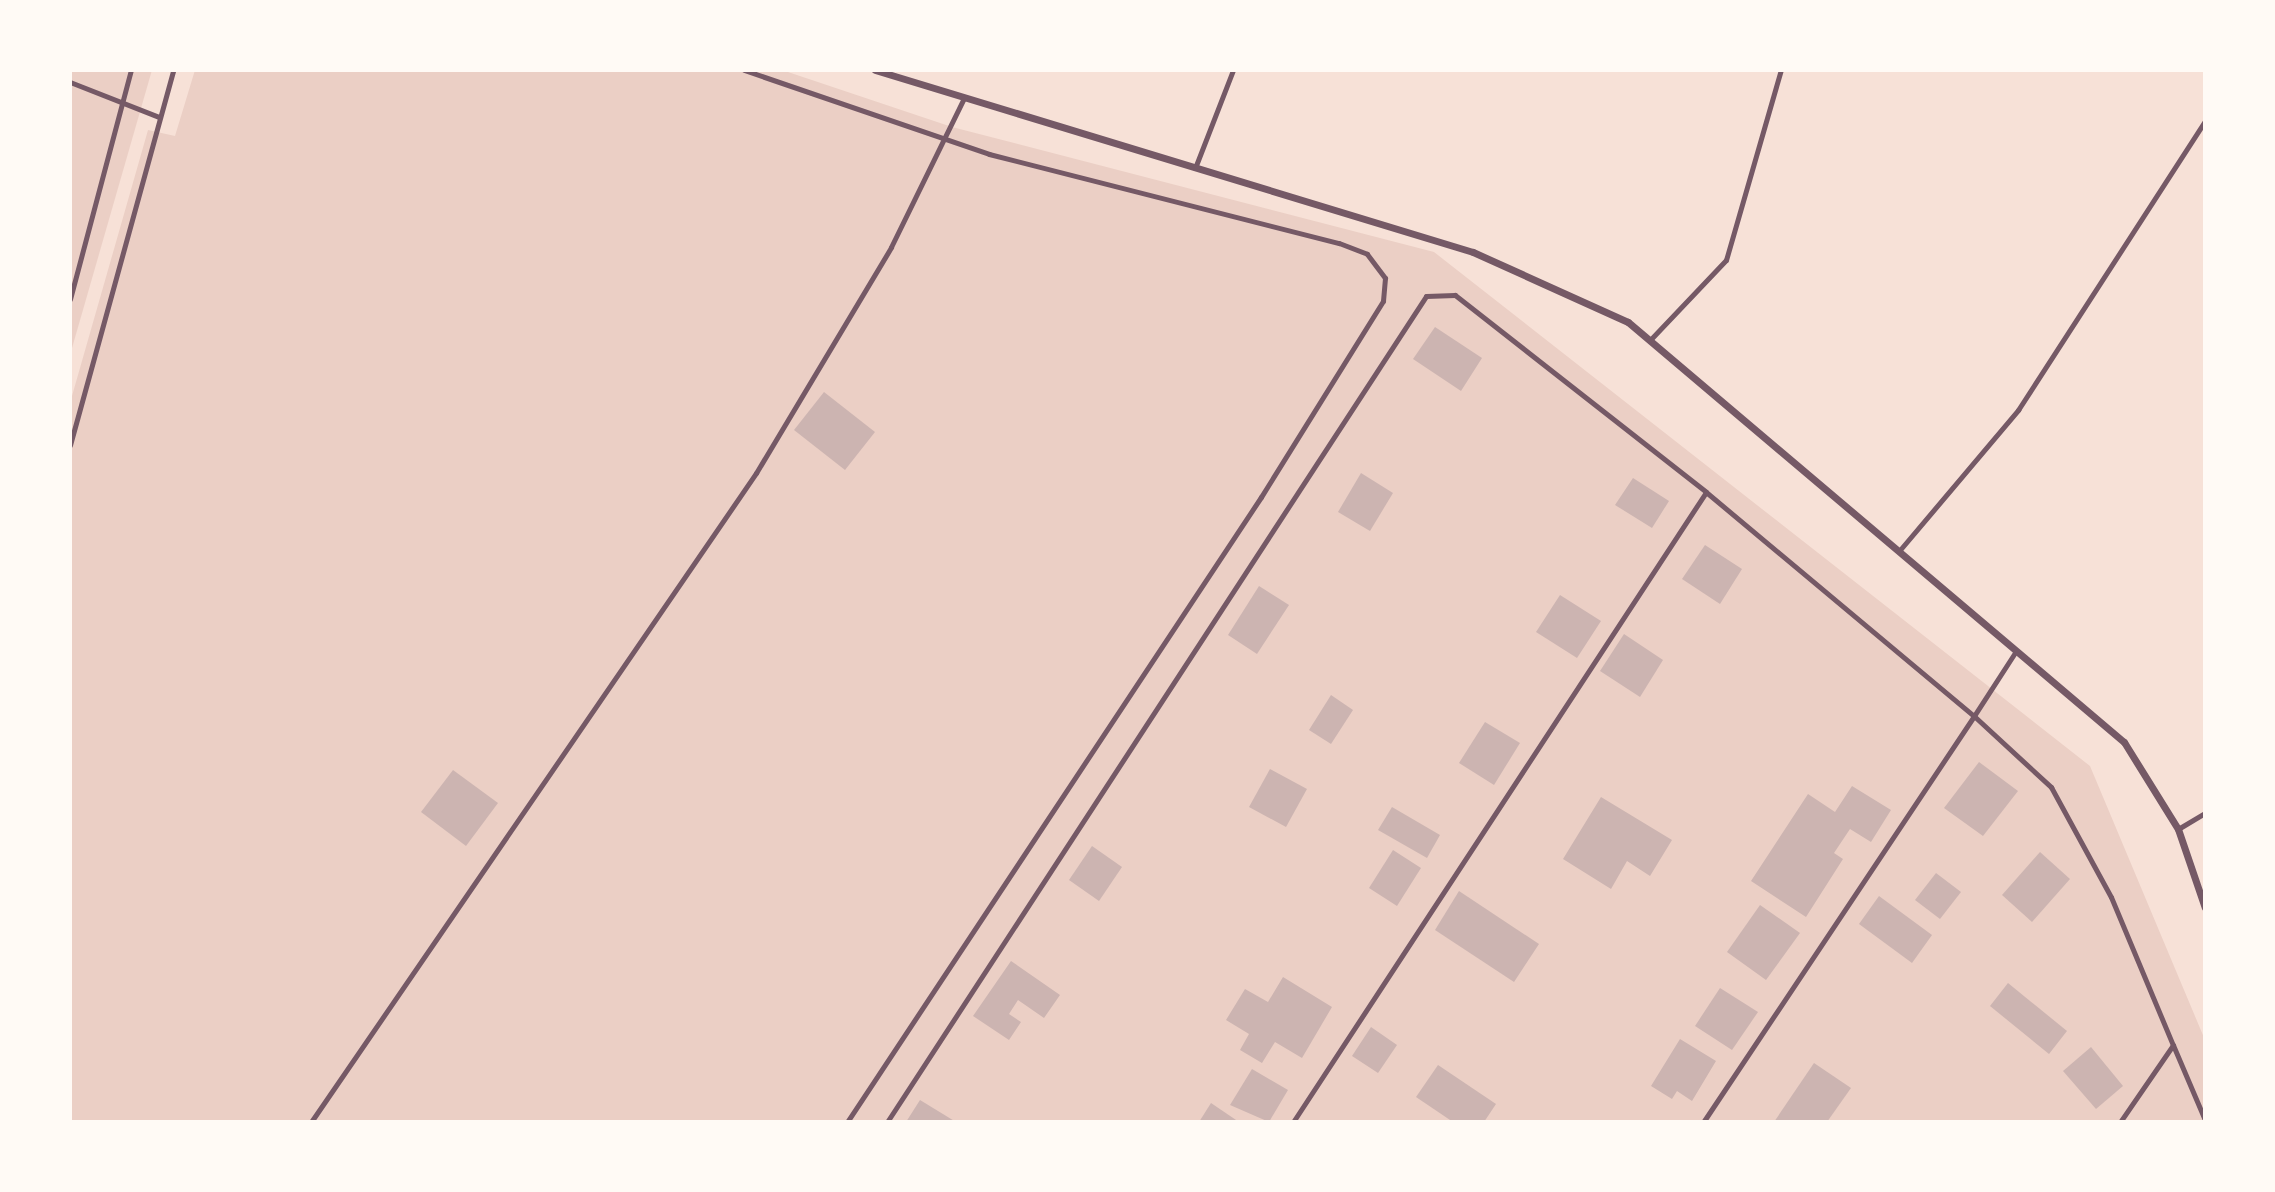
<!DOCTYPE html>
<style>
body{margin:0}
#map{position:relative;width:2275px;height:1192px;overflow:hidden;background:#f7e1d7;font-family:"Sofia Sans Condensed",sans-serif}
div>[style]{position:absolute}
.green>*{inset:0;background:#ebcfc5}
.building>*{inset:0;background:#ccb4b1}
.service>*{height:5px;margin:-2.5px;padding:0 2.5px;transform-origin:2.5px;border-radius:2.5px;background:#755966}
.minor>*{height:7px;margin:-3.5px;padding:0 3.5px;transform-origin:3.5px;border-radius:3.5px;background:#755966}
span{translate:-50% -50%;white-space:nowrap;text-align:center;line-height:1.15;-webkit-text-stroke:5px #fffaf5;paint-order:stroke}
.frame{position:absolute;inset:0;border:72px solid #fffaf5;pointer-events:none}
</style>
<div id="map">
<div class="green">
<div style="clip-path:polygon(70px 70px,152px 70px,70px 355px)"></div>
<div style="clip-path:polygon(195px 70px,782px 70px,952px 127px,1434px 252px,2090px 766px,2205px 1040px,2205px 1122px,70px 1122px,70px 403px,148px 130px,175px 136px)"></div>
</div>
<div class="building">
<div style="clip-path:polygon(1435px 327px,1482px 358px,1461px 391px,1413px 359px)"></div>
<div style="clip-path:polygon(824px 392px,875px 432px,845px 470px,794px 430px)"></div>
<div style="clip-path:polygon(1361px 473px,1393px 493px,1370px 531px,1338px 512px)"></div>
<div style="clip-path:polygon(1633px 478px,1669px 501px,1652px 528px,1615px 505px)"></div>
<div style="clip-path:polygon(1705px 545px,1742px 569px,1720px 604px,1682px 579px)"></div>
<div style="clip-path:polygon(1259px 586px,1289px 605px,1257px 654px,1228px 635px)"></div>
<div style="clip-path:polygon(1560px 595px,1601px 621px,1577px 658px,1536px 632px)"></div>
<div style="clip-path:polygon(1624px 634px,1663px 660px,1640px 697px,1600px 671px)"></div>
<div style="clip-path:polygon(1331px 695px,1353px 710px,1331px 744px,1309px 730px)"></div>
<div style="clip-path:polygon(1485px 722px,1520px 743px,1494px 785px,1459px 763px)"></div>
<div style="clip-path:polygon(1979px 762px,2018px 791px,1983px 836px,1944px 808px)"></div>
<div style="clip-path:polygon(1270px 769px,1307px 789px,1286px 827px,1249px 807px)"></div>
<div style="clip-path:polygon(453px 770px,498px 803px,466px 846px,421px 812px)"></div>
<div style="clip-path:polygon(1852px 786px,1891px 810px,1871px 842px,1850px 829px,1834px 853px,1843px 859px,1806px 917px,1751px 881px,1808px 794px,1835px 812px)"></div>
<div style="clip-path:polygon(1601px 797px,1672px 840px,1650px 876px,1627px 861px,1611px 889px,1563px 859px)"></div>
<div style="clip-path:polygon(1392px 807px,1440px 835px,1427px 858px,1378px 830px)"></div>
<div style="clip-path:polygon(1092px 846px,1122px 867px,1099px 901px,1069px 880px)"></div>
<div style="clip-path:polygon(1393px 850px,1421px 868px,1397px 906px,1369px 888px)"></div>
<div style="clip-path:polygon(2040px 852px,2070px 879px,2032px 922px,2002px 895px)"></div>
<div style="clip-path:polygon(1936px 873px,1961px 892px,1940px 919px,1915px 900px)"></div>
<div style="clip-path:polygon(1459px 891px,1539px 944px,1514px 982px,1435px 930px)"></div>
<div style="clip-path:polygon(1879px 896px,1932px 935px,1912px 963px,1859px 924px)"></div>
<div style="clip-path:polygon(1760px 905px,1800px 933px,1766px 980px,1727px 952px)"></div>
<div style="clip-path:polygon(1011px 961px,1060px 995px,1044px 1018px,1018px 1000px,1009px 1014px,1021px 1022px,1009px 1040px,973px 1016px)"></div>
<div style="clip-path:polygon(1283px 977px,1332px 1007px,1302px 1058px,1275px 1042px,1262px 1063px,1240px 1050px,1249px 1034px,1226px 1020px,1245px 989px,1268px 1002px)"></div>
<div style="clip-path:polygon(2008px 983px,2067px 1031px,2049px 1054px,1990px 1006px)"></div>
<div style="clip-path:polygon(1720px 988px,1758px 1012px,1732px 1050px,1695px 1026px)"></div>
<div style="clip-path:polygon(1371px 1027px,1397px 1045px,1378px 1073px,1352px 1056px)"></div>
<div style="clip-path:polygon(1680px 1039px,1716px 1061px,1692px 1101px,1677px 1091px,1672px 1099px,1651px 1086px)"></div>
<div style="clip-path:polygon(2091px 1047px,2123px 1086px,2096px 1109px,2063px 1071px)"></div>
<div style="clip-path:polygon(1814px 1063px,1851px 1088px,1827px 1122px,1774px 1122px)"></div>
<div style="clip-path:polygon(1438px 1065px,1496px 1104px,1484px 1122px,1453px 1122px,1416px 1097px)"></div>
<div style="clip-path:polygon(1252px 1069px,1288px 1090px,1269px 1122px,1230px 1105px)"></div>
<div style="clip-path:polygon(920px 1100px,956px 1122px,906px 1122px)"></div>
<div style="clip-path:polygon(1211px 1103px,1239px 1122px,1199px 1122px)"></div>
</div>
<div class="service">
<div style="left:744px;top:70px;width:259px;rotate:18.9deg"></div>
<div style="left:989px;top:154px;width:361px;rotate:14.3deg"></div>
<div style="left:1339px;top:243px;width:30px;rotate:21deg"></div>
<div style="left:1367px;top:254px;width:30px;rotate:53deg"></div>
<div style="left:1385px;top:278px;width:23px;rotate:95deg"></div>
<div style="left:1383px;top:301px;width:231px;rotate:121.9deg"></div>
<div style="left:1261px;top:497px;width:750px;rotate:123.52deg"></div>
<div style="left:70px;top:82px;width:96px;rotate:21.5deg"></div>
<div style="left:1195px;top:168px;width:105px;rotate:-68.8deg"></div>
<div style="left:70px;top:299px;width:237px;rotate:-75.1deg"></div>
<div style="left:1650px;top:340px;width:110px;rotate:-46.5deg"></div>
<div style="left:1726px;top:260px;width:198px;rotate:-73.9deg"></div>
<div style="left:70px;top:445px;width:389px;rotate:-74.6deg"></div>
<div style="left:1899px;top:551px;width:185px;rotate:-49.8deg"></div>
<div style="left:2018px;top:410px;width:344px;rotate:-57.1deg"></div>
<div style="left:2016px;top:651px;width:77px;rotate:122.9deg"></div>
<div style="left:1974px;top:716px;width:105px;rotate:42.7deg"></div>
<div style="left:2051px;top:787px;width:125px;rotate:61.4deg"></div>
<div style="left:2111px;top:897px;width:160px;rotate:67.3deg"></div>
<div style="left:2173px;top:1045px;width:93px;rotate:124.5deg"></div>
<div style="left:2178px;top:829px;width:31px;rotate:-31deg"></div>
<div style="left:2173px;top:1045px;width:82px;rotate:66.9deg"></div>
<div style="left:311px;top:1122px;width:787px;rotate:-55.56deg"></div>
<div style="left:756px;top:473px;width:263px;rotate:-59.1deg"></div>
<div style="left:891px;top:247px;width:166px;rotate:-63.9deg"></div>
<div style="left:887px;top:1122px;width:986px;rotate:-56.87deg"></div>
<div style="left:1426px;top:296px;width:29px;rotate:-2deg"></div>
<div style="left:1455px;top:295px;width:319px;rotate:38.1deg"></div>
<div style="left:1706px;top:492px;width:349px;rotate:39.9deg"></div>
<div style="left:1974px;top:716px;width:488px;rotate:123.7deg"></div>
<div style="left:1293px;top:1122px;width:753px;rotate:-56.75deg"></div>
</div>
<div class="minor">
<div style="left:875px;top:70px;width:625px;rotate:16.93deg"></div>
<div style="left:1473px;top:252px;width:170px;rotate:24.3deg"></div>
<div style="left:1628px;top:322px;width:650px;rotate:40.26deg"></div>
<div style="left:2124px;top:742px;width:102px;rotate:58.2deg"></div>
<div style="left:2178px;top:829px;width:83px;rotate:71.1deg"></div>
</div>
<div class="frame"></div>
</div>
